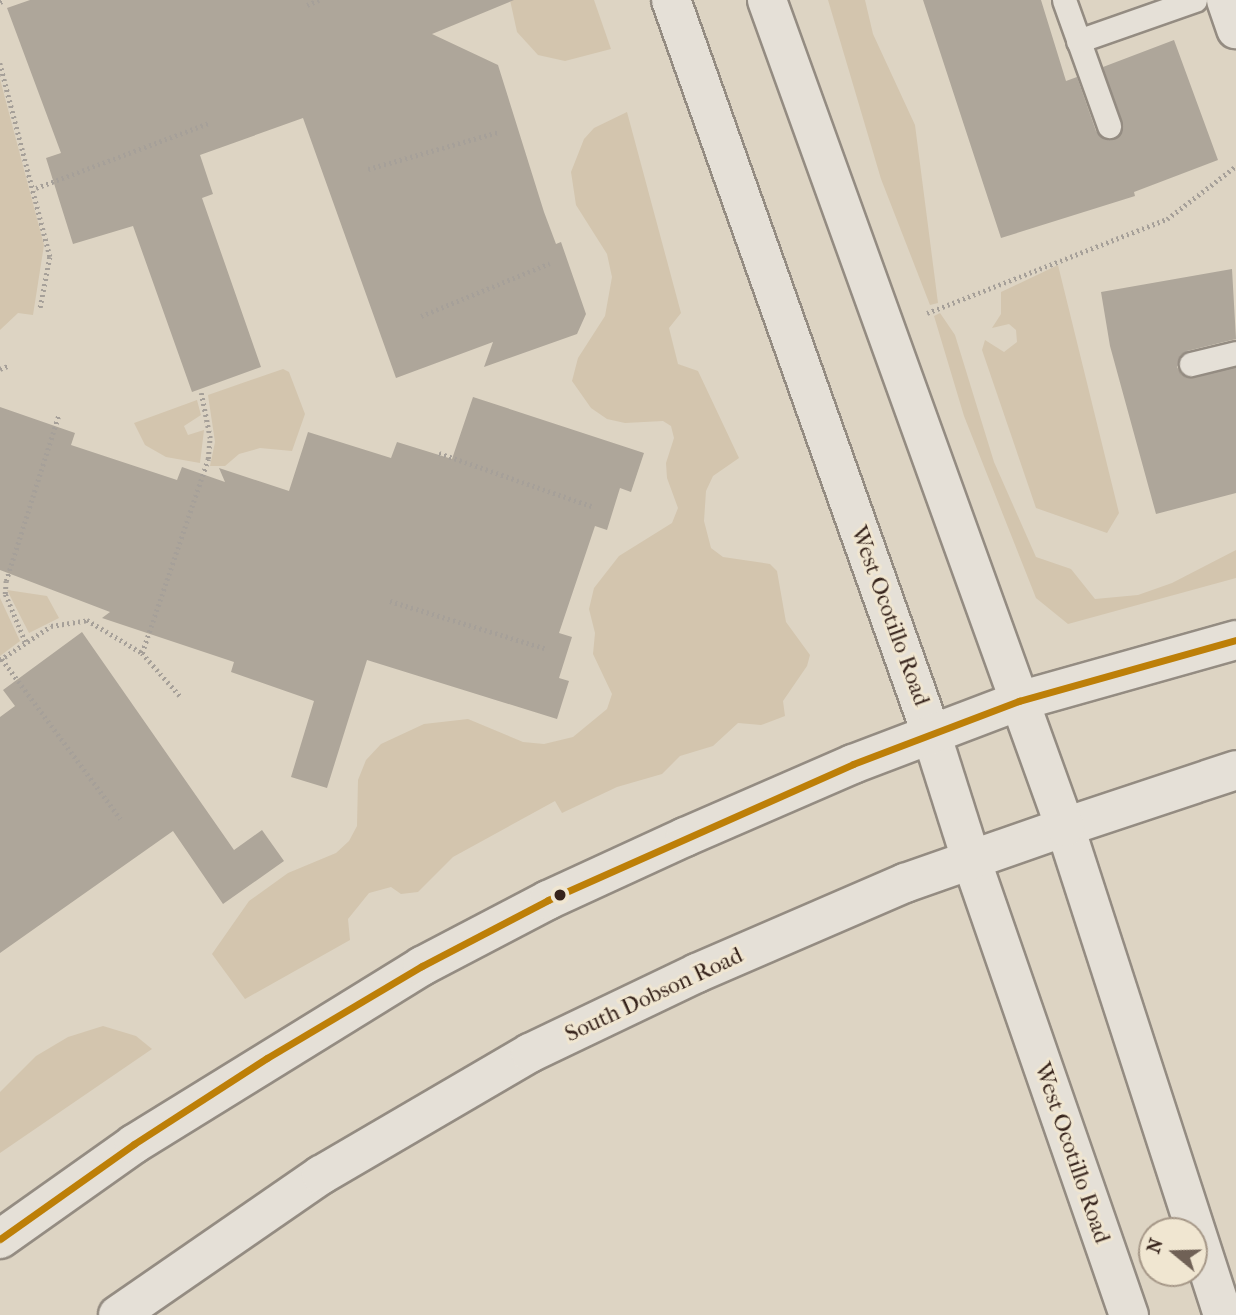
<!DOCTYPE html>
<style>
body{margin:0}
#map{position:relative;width:1236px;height:1315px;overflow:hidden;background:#ddd4c3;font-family:"IM FELL French Canon",serif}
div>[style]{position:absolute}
.green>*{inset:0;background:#d3c5ae}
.building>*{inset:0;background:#aea69a}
.path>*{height:4.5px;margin-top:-2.25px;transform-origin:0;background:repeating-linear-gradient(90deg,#a6a099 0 2px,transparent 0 5.5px)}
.roads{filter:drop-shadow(2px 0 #948c82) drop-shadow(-2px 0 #948c82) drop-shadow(0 2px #948c82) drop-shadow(0 -2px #948c82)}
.service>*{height:23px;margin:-11.5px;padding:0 11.5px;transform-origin:11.5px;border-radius:11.5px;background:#e5e0d7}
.minor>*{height:38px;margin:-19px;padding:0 19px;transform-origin:19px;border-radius:19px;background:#e5e0d7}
.tertiary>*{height:38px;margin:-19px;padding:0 19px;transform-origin:19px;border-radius:19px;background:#e5e0d7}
.secondary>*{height:38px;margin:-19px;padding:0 19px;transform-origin:19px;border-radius:19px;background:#e5e0d7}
.bus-1>*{height:7px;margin:-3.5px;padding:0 3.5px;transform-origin:3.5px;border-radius:3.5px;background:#bd7f08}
.dots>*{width:19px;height:19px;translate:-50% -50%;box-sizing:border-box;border:4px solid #f0e6d1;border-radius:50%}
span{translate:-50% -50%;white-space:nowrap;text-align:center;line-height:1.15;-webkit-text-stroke:6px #f0e6d1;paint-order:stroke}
.street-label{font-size:23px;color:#36231b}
.north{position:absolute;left:1138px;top:1217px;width:70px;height:70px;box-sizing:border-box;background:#f0e6d1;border:2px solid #a69888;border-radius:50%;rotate:289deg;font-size:19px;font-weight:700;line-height:28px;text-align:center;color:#36231b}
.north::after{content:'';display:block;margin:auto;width:24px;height:32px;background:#706156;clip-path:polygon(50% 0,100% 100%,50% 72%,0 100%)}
</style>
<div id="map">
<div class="green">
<div style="clip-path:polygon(510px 0,594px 0,611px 49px,565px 61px,538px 55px,517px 32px)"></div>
<div style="clip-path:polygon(828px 0,865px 0,873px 34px,915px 125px,938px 303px,930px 305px,881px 179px)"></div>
<div style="clip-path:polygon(0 79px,44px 245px,33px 315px,18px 313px,0 330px)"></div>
<div style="clip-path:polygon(627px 112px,681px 313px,669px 328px,678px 364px,698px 371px,739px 458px,713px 476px,706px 491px,704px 521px,711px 548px,723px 557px,770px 564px,777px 571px,786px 622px,810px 655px,807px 666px,783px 701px,785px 716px,761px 725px,738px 723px,713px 746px,680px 756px,662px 774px,617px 787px,562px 813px,555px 801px,453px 857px,418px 892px,401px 894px,391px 887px,369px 893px,348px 919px,350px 940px,245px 999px,212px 954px,249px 901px,288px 873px,336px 853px,349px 841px,357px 826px,358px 780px,366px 760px,381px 744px,424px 724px,468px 719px,523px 742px,544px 744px,573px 737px,607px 709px,612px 694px,593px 654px,595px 633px,589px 609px,594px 588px,619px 556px,672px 523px,678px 508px,667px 478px,666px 463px,674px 438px,671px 426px,663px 421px,625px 423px,607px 419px,591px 408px,572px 381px,578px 358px,605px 316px,612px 277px,607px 254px,576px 205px,571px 172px,584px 139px,594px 128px)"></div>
<div style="clip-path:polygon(1058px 265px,1119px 513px,1107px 533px,1036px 508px,982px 350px,985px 340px,1004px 352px,1017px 342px,1016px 330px,1009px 324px,992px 328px,1001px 314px,1001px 292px)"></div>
<div style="clip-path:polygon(940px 313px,955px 335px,994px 462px,1036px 557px,1071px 569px,1095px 599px,1138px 595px,1172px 583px,1236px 550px,1236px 578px,1068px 624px,1036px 598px,964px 416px,934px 316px)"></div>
<div style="clip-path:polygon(283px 369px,289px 372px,305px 414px,292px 451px,260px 448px,239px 454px,225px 466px,210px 466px,215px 442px,208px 395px)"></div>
<div style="clip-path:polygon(197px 400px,201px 415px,184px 426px,188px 435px,204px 430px,200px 463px,166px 457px,145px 445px,134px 423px)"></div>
<div style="clip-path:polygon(7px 590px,47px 596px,59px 618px,29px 633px)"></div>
<div style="clip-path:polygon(0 598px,20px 641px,0 656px)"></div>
<div style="clip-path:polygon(103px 1026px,136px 1036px,152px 1049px,0 1153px,0 1092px,36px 1056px,68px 1037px)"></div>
</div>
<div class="building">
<div style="clip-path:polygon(30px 0,514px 0,432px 34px,498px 65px,544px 212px,556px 244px,561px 242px,586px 314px,577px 334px,484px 367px,493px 342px,396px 378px,303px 118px,200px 155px,213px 194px,202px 198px,261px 367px,192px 392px,133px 226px,73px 244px,46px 158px,61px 153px,7px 8px)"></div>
<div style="clip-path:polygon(923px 0,1041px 0,1066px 81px,1077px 77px,1096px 131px,1107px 140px,1119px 136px,1123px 128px,1103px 67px,1174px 40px,1218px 160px,1134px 192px,1135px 196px,1001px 238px)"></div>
<div style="clip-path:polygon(1232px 269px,1236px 339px,1187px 351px,1177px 367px,1181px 374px,1194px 378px,1236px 367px,1236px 493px,1156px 514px,1110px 346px,1101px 292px)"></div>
<div style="clip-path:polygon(473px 397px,644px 453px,631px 492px,620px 488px,607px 530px,595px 526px,559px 633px,572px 637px,559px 678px,569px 681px,557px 719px,367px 660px,327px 788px,291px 777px,314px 701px,231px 672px,234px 662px,102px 618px,110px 612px,0 570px,0 407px,75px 433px,71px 445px,177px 480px,182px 467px,225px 482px,219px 468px,289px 491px,308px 432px,391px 458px,397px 442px,452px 459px)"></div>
<div style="clip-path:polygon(82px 632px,234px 850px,262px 830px,284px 861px,223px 904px,173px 831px,0 953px,0 717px,15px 706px,3px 690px)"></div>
</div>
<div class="path">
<div style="left:0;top:2px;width:5px;rotate:-22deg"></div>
<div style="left:307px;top:5px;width:13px;rotate:-23deg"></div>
<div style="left:0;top:63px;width:200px;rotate:75.5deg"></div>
<div style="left:50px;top:257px;width:54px;rotate:100.7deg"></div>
<div style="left:368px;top:169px;width:136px;rotate:-15.8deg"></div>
<div style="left:36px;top:188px;width:185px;rotate:-20.6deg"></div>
<div style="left:927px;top:313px;width:258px;rotate:-21.4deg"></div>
<div style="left:1167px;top:219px;width:87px;rotate:-37.5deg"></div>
<div style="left:421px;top:316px;width:139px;rotate:-22.3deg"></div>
<div style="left:0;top:369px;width:9px;rotate:-21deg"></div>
<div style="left:439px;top:453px;width:164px;rotate:19.2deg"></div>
<div style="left:390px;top:601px;width:164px;rotate:17deg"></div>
<div style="left:25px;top:642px;width:52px;rotate:-112.6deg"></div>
<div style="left:5px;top:594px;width:13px;rotate:-86deg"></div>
<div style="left:6px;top:581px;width:175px;rotate:-72.4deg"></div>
<div style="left:142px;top:653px;width:205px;rotate:-71.2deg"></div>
<div style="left:208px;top:459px;width:21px;rotate:-85deg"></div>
<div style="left:210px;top:438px;width:46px;rotate:-101.3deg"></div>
<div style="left:2px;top:659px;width:199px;rotate:53.4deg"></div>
<div style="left:0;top:660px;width:61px;rotate:-33.7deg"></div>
<div style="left:51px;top:626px;width:36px;rotate:-9deg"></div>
<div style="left:87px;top:620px;width:64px;rotate:31deg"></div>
<div style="left:142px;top:653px;width:59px;rotate:48.4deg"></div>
</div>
<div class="roads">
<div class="service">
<div style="left:1064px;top:0;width:134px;rotate:70.3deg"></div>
<div style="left:1078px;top:41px;width:124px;rotate:-19.3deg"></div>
<div style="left:1191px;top:364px;width:46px;rotate:-13.7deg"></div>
</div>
<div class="minor">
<div style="left:1226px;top:0;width:31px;rotate:71deg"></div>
<div style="left:1065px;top:827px;width:513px;rotate:72.06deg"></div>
<div style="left:971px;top:859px;width:483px;rotate:70.9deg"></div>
</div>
<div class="tertiary">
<div style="left:1019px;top:701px;width:225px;rotate:-15.7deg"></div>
<div style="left:1065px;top:827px;width:180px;rotate:-18.4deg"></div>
</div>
<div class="secondary">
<div style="left:671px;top:0;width:781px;rotate:70.47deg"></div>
<div style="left:932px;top:736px;width:129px;rotate:72.4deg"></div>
<div style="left:0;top:1239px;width:164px;rotate:-35.3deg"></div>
<div style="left:134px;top:1144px;width:339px;rotate:-31.7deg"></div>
<div style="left:422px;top:966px;width:142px;rotate:-27.6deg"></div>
<div style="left:548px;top:900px;width:151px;rotate:-24.7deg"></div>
<div style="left:685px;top:837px;width:183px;rotate:-23.5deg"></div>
<div style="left:853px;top:764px;width:178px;rotate:-20.8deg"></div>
<div style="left:118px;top:1315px;width:247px;rotate:-34.6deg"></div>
<div style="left:321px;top:1175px;width:242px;rotate:-30.3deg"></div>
<div style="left:530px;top:1053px;width:185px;rotate:-25.6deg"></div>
<div style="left:697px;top:973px;width:227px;rotate:-23.4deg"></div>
<div style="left:905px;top:883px;width:170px;rotate:-19.3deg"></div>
<div style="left:1065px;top:827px;width:879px;rotate:-109.82deg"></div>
</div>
</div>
<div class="bus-1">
<div style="left:0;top:1239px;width:164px;rotate:-35.3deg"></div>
<div style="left:134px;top:1144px;width:158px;rotate:-32.9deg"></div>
<div style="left:267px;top:1058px;width:180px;rotate:-30.7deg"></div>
<div style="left:422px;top:966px;width:142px;rotate:-27.6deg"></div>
<div style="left:548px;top:900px;width:334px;rotate:-24deg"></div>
<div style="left:853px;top:764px;width:178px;rotate:-20.8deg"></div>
<div style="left:1019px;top:701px;width:225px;rotate:-15.7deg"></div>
</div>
<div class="dots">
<div style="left:560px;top:895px;background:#36231b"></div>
</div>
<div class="street-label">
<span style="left:890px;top:616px;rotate:70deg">West Ocotillo Road</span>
<span style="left:654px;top:995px;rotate:-25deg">South Dobson Road</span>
<span style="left:1072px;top:1153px;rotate:71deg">West Ocotillo Road</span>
</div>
<div class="north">N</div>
</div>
